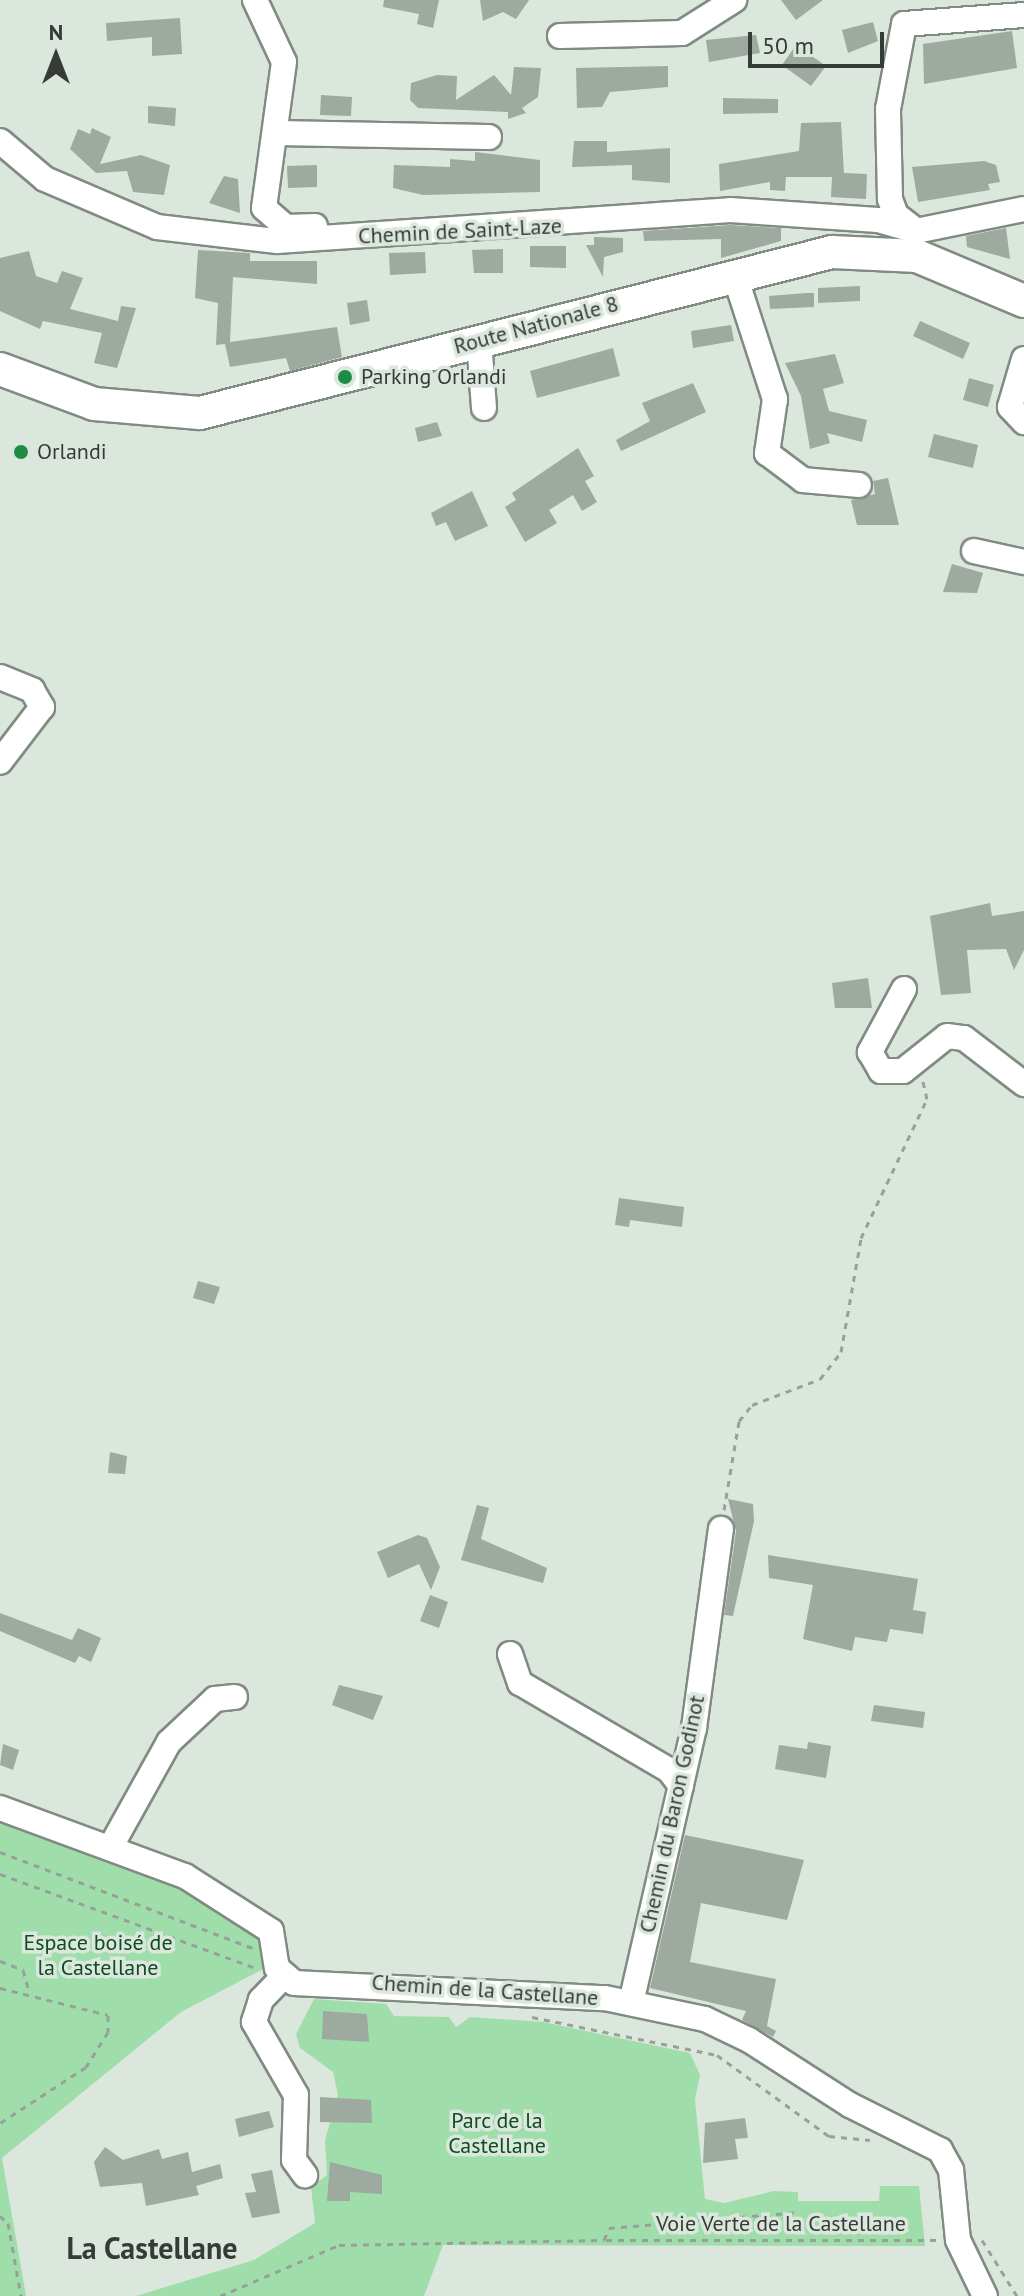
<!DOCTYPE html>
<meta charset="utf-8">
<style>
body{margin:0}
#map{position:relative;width:1024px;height:2296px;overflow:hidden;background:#dbe7dd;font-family:"PT Sans",sans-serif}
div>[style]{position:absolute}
.green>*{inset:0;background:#9fdeab}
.building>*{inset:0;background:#9ea9a0}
.path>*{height:3px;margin-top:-1.5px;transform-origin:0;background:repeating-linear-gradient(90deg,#98a199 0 6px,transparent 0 12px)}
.roads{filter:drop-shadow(2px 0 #808b82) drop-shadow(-2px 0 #808b82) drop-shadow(0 2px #808b82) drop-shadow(0 -2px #808b82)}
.minor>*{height:24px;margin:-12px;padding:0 12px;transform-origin:12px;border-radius:12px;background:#fff}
.major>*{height:32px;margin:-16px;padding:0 16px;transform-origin:16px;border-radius:16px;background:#fff}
.dots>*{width:22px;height:22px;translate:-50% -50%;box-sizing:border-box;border:4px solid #dbe7dd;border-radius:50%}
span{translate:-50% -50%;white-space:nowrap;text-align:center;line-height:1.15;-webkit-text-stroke:7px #dbe7dd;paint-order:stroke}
.street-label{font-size:22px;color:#373b37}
.poi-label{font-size:22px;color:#373b37}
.left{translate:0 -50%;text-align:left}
.park-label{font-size:22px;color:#0f4b23}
.district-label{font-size:30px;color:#373b37;font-weight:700}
.north{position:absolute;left:16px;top:16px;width:80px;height:80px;-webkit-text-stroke:6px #dbe7dd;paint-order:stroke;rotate:0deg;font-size:22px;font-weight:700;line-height:32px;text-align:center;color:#373b37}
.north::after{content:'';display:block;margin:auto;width:28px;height:36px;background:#373b37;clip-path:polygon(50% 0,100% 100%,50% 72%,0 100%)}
.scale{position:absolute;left:748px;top:32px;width:136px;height:36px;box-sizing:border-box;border:4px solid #373b37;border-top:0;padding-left:10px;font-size:24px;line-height:28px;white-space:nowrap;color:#373b37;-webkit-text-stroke:6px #dbe7dd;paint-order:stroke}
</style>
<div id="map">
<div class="green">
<div style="clip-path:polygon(0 1810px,111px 1851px,255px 1922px,269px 1966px,181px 2012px,2px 2158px,26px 2296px,0 2296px)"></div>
<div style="clip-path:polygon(314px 1999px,386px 2004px,394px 2016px,449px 2017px,456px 2027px,470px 2017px,543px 2022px,690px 2053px,700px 2075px,695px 2100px,705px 2199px,724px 2203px,774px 2191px,798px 2192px,798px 2201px,879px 2201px,880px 2186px,919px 2186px,925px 2246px,443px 2245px,424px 2296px,136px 2296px,254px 2260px,315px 2223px,311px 2187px,327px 2175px,325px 2140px,338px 2094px,333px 2072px,300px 2048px,296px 2034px)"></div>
</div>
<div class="building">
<div style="clip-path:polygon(384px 0,439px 0,433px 28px,417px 24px,419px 14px,383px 7px)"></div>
<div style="clip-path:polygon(480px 0,529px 0,516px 19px,503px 12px,483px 21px)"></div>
<div style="clip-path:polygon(781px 0,823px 0,796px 20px)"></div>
<div style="clip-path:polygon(180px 18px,182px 54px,152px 56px,152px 37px,107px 41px,106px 23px)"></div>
<div style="clip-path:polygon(873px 22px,878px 41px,848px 53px,842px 30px)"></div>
<div style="clip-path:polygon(1012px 31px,1017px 68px,924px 84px,923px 44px)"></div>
<div style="clip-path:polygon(756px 35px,760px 53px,709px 62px,706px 40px)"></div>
<div style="clip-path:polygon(796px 45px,826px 66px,811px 86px,782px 65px)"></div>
<div style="clip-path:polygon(668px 66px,668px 87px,610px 92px,602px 107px,577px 108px,576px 68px)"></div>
<div style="clip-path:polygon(514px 67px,541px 68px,538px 97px,522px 108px,526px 113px,508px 119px,508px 112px,418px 108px,410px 100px,411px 83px,437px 75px,457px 76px,456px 100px,494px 75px,511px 95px)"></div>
<div style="clip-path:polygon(321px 95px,352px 97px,351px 116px,320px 115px)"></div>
<div style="clip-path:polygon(723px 98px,778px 99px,778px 113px,723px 114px)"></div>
<div style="clip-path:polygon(148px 106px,176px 108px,175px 126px,148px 123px)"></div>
<div style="clip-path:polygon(841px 122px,844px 173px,867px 174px,866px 199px,831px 197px,832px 177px,786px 177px,785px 191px,770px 190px,770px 182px,720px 191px,719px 164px,799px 151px,801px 123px)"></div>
<div style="clip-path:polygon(92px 128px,111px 137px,100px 164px,141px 155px,170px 165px,164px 195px,133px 192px,127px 171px,96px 173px,70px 149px,78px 129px,90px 134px)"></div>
<div style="clip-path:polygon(574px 141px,607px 141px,607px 152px,670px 148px,670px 183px,632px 180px,632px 165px,572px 167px)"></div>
<div style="clip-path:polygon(475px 152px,540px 160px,540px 192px,423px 195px,393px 188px,394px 165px,450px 167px,450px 159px,475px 161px)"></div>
<div style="clip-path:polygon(984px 161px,996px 165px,1000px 182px,988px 184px,990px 190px,918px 202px,912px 167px)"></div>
<div style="clip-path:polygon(317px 165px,317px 187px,288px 188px,287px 166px)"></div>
<div style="clip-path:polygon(224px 176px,238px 179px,240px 213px,209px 203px)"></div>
<div style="clip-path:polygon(730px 225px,781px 228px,781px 241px,721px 258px,721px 239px,644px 241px,643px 231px)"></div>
<div style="clip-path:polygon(1006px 228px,1010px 259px,967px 247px,966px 236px)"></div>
<div style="clip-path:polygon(594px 237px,623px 238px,623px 252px,604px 257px,603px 277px,586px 245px,594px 245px)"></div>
<div style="clip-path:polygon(530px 246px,566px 246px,566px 268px,530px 267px)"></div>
<div style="clip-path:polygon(503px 249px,503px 273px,474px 273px,472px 250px)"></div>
<div style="clip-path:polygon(198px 250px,250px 253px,250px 261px,317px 261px,317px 284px,233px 277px,230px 342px,337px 327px,342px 357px,290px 371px,286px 358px,230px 367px,225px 344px,216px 345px,218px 303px,195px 298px)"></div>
<div style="clip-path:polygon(29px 251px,36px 276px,57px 283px,62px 271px,83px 278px,70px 309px,118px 321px,121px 306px,136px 308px,117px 368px,94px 363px,102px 333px,43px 321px,40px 329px,0 311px,0 258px)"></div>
<div style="clip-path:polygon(425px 252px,426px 273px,390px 275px,389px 253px)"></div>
<div style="clip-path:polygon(860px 286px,860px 301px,818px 303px,818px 288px)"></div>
<div style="clip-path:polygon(806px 293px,814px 293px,814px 307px,770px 309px,769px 296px)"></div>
<div style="clip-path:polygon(367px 300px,370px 321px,350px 325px,347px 303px)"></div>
<div style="clip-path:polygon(920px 321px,970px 343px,963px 359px,913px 336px)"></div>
<div style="clip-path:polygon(731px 325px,734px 341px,693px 348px,691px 331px)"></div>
<div style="clip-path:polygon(613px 348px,620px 376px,537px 398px,530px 371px)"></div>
<div style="clip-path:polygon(835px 354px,844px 383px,823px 389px,829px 411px,867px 420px,862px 442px,827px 433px,830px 443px,810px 449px,801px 396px,785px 363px)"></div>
<div style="clip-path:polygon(969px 378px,994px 385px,988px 407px,963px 400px)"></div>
<div style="clip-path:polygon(693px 383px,706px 412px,621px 451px,616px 440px,650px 421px,642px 403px)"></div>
<div style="clip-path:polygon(437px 422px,442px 436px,418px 442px,415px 428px)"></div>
<div style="clip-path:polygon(934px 434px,978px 445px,973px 468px,928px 457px)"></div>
<div style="clip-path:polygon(578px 448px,594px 476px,585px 481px,597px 502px,582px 511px,573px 495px,549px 510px,557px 523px,525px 542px,505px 507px,516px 500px,512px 493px)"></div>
<div style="clip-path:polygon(888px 478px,899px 525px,857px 525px,851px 500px,875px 494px,873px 481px)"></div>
<div style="clip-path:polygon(472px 491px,488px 526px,455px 541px,446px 522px,436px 526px,431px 513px)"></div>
<div style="clip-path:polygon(952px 564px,983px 573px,977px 593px,943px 592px)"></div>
<div style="clip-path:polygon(990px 903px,992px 916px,1024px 911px,1024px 950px,1014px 970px,1006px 949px,967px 950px,971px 993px,941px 995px,930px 916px)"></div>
<div style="clip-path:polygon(868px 978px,872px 1008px,835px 1008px,832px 983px)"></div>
<div style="clip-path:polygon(619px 1198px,684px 1207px,682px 1227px,630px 1220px,629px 1227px,615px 1225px)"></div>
<div style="clip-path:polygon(198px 1281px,220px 1287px,214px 1304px,193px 1298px)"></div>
<div style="clip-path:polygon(110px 1452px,127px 1456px,125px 1474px,108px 1473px)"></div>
<div style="clip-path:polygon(728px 1499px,753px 1504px,754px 1521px,733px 1616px,724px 1615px,736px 1531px)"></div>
<div style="clip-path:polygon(477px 1505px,489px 1508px,481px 1539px,547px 1568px,543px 1583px,461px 1560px)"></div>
<div style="clip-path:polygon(418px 1535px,427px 1538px,440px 1567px,431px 1590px,419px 1564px,388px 1578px,377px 1552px)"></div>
<div style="clip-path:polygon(768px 1555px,918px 1579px,913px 1610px,926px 1612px,923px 1634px,890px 1629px,887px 1642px,855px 1637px,852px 1651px,803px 1639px,813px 1585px,769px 1578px)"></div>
<div style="clip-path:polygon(430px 1595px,448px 1602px,439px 1628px,420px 1621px)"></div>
<div style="clip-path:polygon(0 1613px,72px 1640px,78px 1628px,101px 1638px,91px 1662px,79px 1656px,75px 1663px,0 1631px)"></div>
<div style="clip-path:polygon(339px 1685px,383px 1696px,373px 1720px,332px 1705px)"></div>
<div style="clip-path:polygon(874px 1705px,925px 1712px,923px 1728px,871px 1721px)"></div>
<div style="clip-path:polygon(808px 1742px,831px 1746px,826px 1778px,775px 1769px,779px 1745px,807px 1749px)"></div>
<div style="clip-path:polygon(3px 1744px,19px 1750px,13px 1770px,0 1765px)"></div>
<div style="clip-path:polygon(685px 1835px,804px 1860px,787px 1920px,701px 1903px,690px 1962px,776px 1979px,767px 2026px,776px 2031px,773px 2037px,742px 2020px,746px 2011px,650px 1988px)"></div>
<div style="clip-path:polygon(323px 2011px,367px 2014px,369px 2042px,322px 2039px)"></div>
<div style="clip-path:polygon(320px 2097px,371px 2100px,372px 2123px,320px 2122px)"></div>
<div style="clip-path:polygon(269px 2111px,274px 2127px,239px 2137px,235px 2119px)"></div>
<div style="clip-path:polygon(745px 2118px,748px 2138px,735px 2139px,738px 2159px,703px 2163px,705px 2123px)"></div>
<div style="clip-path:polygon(105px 2147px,123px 2160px,159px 2149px,162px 2159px,188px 2152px,192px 2172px,220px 2164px,223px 2178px,196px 2186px,199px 2195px,146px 2206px,142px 2183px,100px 2187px,94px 2162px)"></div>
<div style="clip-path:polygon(330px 2162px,382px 2175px,382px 2194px,350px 2192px,350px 2201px,327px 2201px)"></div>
<div style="clip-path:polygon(272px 2170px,280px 2213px,252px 2218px,245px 2193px,256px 2192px,251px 2174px)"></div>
</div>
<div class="path">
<div style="left:724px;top:1510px;width:90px;rotate:-80.4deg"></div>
<div style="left:739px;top:1421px;width:21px;rotate:-51deg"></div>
<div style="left:752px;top:1405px;width:73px;rotate:-20.9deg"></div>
<div style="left:820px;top:1379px;width:34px;rotate:-52deg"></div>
<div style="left:841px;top:1352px;width:116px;rotate:-80deg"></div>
<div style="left:861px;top:1238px;width:154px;rotate:-64.6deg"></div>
<div style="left:927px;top:1099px;width:18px;rotate:-103deg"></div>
<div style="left:0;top:1852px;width:271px;rotate:20.8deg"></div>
<div style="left:0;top:1874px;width:272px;rotate:20.2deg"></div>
<div style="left:0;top:1961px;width:25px;rotate:21deg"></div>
<div style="left:23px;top:1970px;width:22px;rotate:74deg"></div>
<div style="left:0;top:1988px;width:111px;rotate:14deg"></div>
<div style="left:108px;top:2015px;width:17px;rotate:90deg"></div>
<div style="left:108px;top:2032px;width:41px;rotate:122.2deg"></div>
<div style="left:86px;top:2067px;width:103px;rotate:146.9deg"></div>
<div style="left:532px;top:2017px;width:189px;rotate:11.6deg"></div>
<div style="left:717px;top:2055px;width:138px;rotate:35.9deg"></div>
<div style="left:829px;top:2136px;width:41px;rotate:5.6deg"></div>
<div style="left:0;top:2216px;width:11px;rotate:41deg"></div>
<div style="left:8px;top:2223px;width:74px;rotate:79.9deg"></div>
<div style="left:606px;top:2240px;width:332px"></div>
<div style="left:982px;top:2240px;width:66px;rotate:58deg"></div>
<div style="left:220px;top:2296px;width:129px;rotate:-23.2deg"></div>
<div style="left:339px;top:2245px;width:265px;rotate:-1.1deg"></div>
<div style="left:604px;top:2240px;width:13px;rotate:-67deg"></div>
<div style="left:609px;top:2228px;width:190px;rotate:-4.8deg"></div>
</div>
<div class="roads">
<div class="minor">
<div style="left:255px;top:0;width:68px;rotate:64.9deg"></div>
<div style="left:284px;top:62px;width:147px;rotate:97.8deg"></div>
<div style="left:264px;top:208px;width:29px;rotate:41deg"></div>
<div style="left:286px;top:227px;width:29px;rotate:-2deg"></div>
<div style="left:560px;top:36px;width:122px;rotate:-1.4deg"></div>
<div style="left:682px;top:33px;width:62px;rotate:-32.4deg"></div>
<div style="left:277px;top:133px;width:212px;rotate:1.1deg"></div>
<div style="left:0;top:141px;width:59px;rotate:40.2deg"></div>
<div style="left:45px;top:179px;width:122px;rotate:23.2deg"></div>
<div style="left:157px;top:227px;width:121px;rotate:6.7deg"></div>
<div style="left:277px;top:241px;width:454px;rotate:-3.9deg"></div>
<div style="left:730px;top:210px;width:148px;rotate:3.9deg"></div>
<div style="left:878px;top:220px;width:40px;rotate:16deg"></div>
<div style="left:916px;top:231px;width:110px;rotate:-11.5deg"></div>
<div style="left:914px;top:229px;width:23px;rotate:-142deg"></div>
<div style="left:896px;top:215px;width:17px;rotate:-111deg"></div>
<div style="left:890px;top:199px;width:90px;rotate:-91.3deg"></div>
<div style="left:888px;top:109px;width:86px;rotate:-79.3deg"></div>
<div style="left:904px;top:24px;width:120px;rotate:-4.3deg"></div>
<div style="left:734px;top:273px;width:133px;rotate:72deg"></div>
<div style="left:775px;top:399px;width:55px;rotate:98.4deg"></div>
<div style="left:767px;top:453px;width:45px;rotate:36.9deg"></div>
<div style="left:803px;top:480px;width:56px;rotate:5.1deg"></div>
<div style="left:479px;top:340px;width:68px;rotate:85.8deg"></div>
<div style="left:1024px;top:359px;width:50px;rotate:106.3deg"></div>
<div style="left:1010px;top:407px;width:21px;rotate:47deg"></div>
<div style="left:974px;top:551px;width:51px;rotate:12.4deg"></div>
<div style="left:0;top:677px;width:35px;rotate:22deg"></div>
<div style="left:32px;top:690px;width:20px;rotate:60deg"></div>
<div style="left:42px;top:707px;width:69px;rotate:127.4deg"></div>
<div style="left:904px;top:989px;width:72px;rotate:118.4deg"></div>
<div style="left:870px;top:1052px;width:22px;rotate:60deg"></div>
<div style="left:881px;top:1071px;width:22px"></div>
<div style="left:903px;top:1071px;width:56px;rotate:-38.5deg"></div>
<div style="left:947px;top:1036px;width:17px;rotate:7deg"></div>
<div style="left:964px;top:1038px;width:76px;rotate:37.5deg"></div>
<div style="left:510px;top:1654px;width:31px;rotate:71deg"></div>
<div style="left:520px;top:1683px;width:173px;rotate:30.3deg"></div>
<div style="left:669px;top:1770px;width:20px;rotate:53deg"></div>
<div style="left:0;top:1808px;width:197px;rotate:20.2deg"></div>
<div style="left:185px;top:1876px;width:102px;rotate:32.6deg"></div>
<div style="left:271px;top:1931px;width:37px;rotate:81deg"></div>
<div style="left:277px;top:1968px;width:23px;rotate:41deg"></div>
<div style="left:294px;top:1983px;width:311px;rotate:2.8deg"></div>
<div style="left:605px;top:1998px;width:102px;rotate:11.9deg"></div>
<div style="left:705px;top:2019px;width:49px;rotate:25.5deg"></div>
<div style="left:749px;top:2040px;width:120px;rotate:32.8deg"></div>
<div style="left:850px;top:2105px;width:101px;rotate:26.6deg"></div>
<div style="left:940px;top:2150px;width:23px;rotate:61deg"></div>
<div style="left:951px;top:2170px;width:70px;rotate:84.3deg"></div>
<div style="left:958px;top:2240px;width:62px;rotate:64.3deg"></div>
<div style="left:110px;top:1848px;width:121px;rotate:-60.9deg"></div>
<div style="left:169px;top:1742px;width:63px;rotate:-43.1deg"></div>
<div style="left:215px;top:1699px;width:20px;rotate:-6deg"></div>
<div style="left:283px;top:1977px;width:32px;rotate:134deg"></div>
<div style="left:261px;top:2000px;width:23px;rotate:108deg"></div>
<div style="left:254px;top:2022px;width:84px;rotate:60.1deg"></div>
<div style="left:296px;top:2095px;width:65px;rotate:91.8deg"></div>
<div style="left:294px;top:2160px;width:19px;rotate:54deg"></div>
<div style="left:631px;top:2003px;width:282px;rotate:-77.1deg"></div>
<div style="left:694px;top:1728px;width:201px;rotate:-82.3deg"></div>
</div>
<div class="major">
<div style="left:0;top:369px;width:100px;rotate:20.4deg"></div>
<div style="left:94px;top:404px;width:106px;rotate:4.9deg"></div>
<div style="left:200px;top:413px;width:652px;rotate:-14.29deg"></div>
<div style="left:832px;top:252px;width:85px;rotate:2.7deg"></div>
<div style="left:917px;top:256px;width:116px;rotate:22.8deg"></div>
</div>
</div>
<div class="dots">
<div style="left:345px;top:377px;background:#1e8c45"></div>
<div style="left:21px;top:452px;background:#1e8c45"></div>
</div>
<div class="street-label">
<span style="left:460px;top:231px;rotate:-3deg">Chemin de Saint-Laze</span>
<span style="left:536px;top:325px;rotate:-15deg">Route Nationale 8</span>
<span style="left:672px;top:1814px;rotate:-78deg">Chemin du Baron Godinot</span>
<span style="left:485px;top:1990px;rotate:4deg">Chemin de la Castellane</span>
<span style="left:781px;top:2224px">Voie Verte de la Castellane</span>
</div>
<div class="poi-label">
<span class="left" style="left:361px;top:377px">Parking Orlandi</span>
<span class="left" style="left:37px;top:452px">Orlandi</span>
</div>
<div class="park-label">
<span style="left:98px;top:1955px">Espace boisé de<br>la Castellane</span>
<span style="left:497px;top:2133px">Parc de la<br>Castellane</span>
</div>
<div class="district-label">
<span style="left:152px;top:2248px">La Castellane</span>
</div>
<div class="north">N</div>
<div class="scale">50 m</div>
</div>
